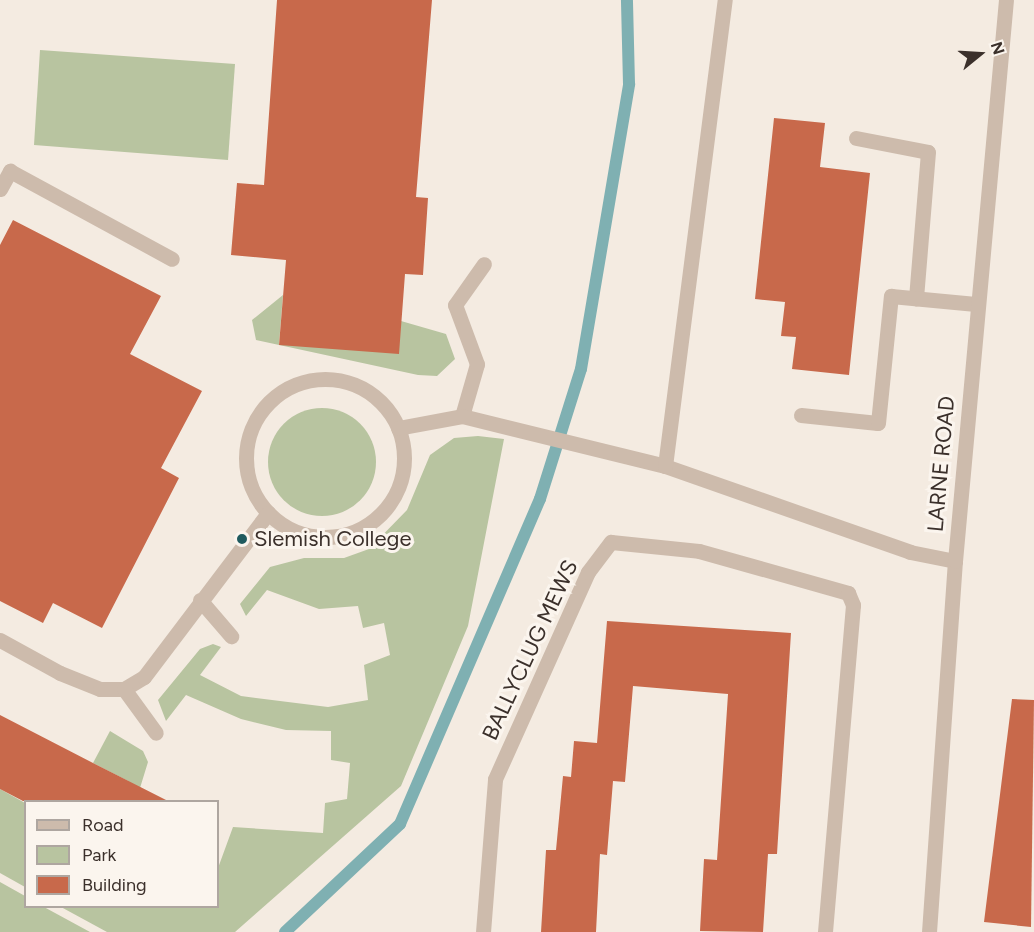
<!DOCTYPE html>
<html>
<head>
<meta charset="utf-8">
<style>
  body { margin:0 }
  #map { position:relative; width:1034px; height:932px; overflow:hidden; background:#f4ebe1; font-family:Figtree,sans-serif }
  div>[style] { position:absolute }
  [style*='--x'] { left:calc(var(--x)*1px); top:calc(var(--y)*1px); width:calc(var(--w)*1px); rotate:calc(var(--a)*1deg) }
  .green>* { inset:0; background:#b8c4a0 }
  .round { border-radius:50% }
  .stream>* { height:12px; margin:-6px; padding:0 6px; transform-origin:6px; border-radius:6px; background:#7fb0b2 }
  .building>* { inset:0; background:#c8694b }
  .minor>* { height:15px; margin:-7.5px; padding:0 7.5px; transform-origin:7.5px; border-radius:7.5px; background:#cdbbac }
  .minor>.ring { margin:-7.5px; padding:0; box-sizing:content-box; background:none; border:15px solid #cdbbac; border-radius:50% }
  .dots>* { width:16px; height:16px; translate:-50% -50%; box-sizing:border-box; border:3px solid #fbf5ee; border-radius:50% }
  span { translate:-50% -50%; white-space:nowrap; text-align:center; line-height:1.15; -webkit-text-stroke:6px #fbf5ee; paint-order:stroke }
  .street-label { font-size:22px; color:#3b302b }
  .poi-label { font-size:22px; color:#3b302b }
  .left { translate:0 -50%; text-align:left }
  .legend { position:absolute; left:24px; top:800px; width:195px; height:108px; box-sizing:border-box; background:#fbf5ee; border:2px solid #aea6a0; margin:0; padding:8px 10px; list-style:none; font-size:18px; color:#3b302b }
  .legend li { display:flex; align-items:center; gap:12px; height:30px }
  .legend b { width:30px; border:2px solid #aea6a0 }
  .north { position:absolute; left:950px; top:24px; width:60px; height:60px; -webkit-text-stroke:4px #fbf5ee; paint-order:stroke; rotate:72deg; font-size:16px; font-weight:700; line-height:24px; text-align:center; color:#3b302b }
  .north::after { content:''; display:block; margin:auto; width:21px; height:27px; background:#3b302b; clip-path:polygon(50% 0,100% 100%,50% 72%,0 100%) }
</style>
</head>
<body>
<div id="map">
  <div class="green">
    <i style="clip-path:polygon(40px 50px,235px 64px,228px 160px,34px 145px)"></i>
    <i style="clip-path:polygon(283px 295px,279px 344px,401px 321px,446px 334px,455px 359px,437px 376px,418px 375px,256px 340px,252px 320px)"></i>
    <i class="round" style="left:268px;top:408px;width:108px;height:108px"></i>
    <i style="clip-path:polygon(478px 436px,504px 439px,468px 626px,401px 786px,235px 932px,107px 932px,61px 907px,218px 906px,218px 868px,233px 827px,323px 833px,325px 803px,347px 799px,350px 763px,331px 760px,331px 731px,286px 730px,241px 719px,186px 695px,166px 721px,158px 700px,200px 649px,213px 644px,221px 647px,200px 675px,241px 696px,328px 707px,368px 700px,364px 665px,390px 655px,384px 623px,363px 628px,358px 606px,319px 609px,267px 590px,246px 616px,240px 604px,270px 567px,304px 558px,344px 558px,369px 549px,407px 510px,430px 455px,454px 438px)"></i>
    <i style="clip-path:polygon(110px 731px,143px 751px,148px 762px,136px 801px,118px 801px,128px 781px,93px 763px)"></i>
    <i style="clip-path:polygon(0 789px,25px 803px,25px 887px,0 873px)"></i>
    <i style="clip-path:polygon(0 882px,25px 896px,26px 906px,44px 907px,90px 932px,0 932px)"></i>
  </div>
  <div class="stream">
    <i style="--x:285;--y:932;--w:158;--a:-43.2"></i>
    <i style="--x:400;--y:824;--w:354;--a:-66.7"></i>
    <i style="--x:540;--y:499;--w:136;--a:-72.5"></i>
    <i style="--x:581;--y:369;--w:289;--a:-80.4"></i>
    <i style="--x:629;--y:84;--w:84;--a:-91.4"></i>
  </div>
  <div class="building">
    <i style="clip-path:polygon(277px 0,432px 0,416px 197px,428px 198px,423px 275px,405px 274px,399px 354px,279px 345px,286px 260px,231px 255px,237px 183px,264px 185px)"></i>
    <i style="clip-path:polygon(774px 118px,825px 123px,820px 167px,870px 173px,849px 375px,792px 369px,796px 337px,781px 336px,785px 302px,755px 299px)"></i>
    <i style="clip-path:polygon(13px 220px,161px 296px,130px 354px,202px 391px,161px 468px,179px 478px,102px 628px,53px 603px,43px 623px,0 601px,0 245px)"></i>
    <i style="clip-path:polygon(607px 621px,791px 633px,777px 854px,768px 854px,763px 932px,700px 931px,704px 859px,717px 860px,728px 694px,633px 686px,625px 782px,613px 781px,607px 855px,600px 854px,596px 932px,541px 932px,546px 850px,556px 850px,563px 776px,571px 777px,574px 741px,597px 743px)"></i>
    <i style="clip-path:polygon(1012px 699px,1034px 700px,1031px 927px,984px 922px)"></i>
    <i style="clip-path:polygon(0 715px,93px 763px,168px 801px,23px 801px,0 789px)"></i>
  </div>
  <div class="minor">
    <i style="--x:856;--y:138;--w:73;--a:11"></i>
    <i style="--x:928;--y:152;--w:147;--a:94.7"></i>
    <i style="--x:0;--y:189;--w:21;--a:-61"></i>
    <i style="--x:10;--y:171;--w:184;--a:28.5"></i>
    <i class="ring" style="left:246px;top:379px;width:143px;height:143px"></i>
    <i style="--x:801;--y:415;--w:77;--a:5.9"></i>
    <i style="--x:878;--y:423;--w:128;--a:-84.2"></i>
    <i style="--x:891;--y:296;--w:85;--a:5.4"></i>
    <i style="--x:462;--y:416;--w:54;--a:-73.9"></i>
    <i style="--x:477;--y:364;--w:63;--a:-110.4"></i>
    <i style="--x:455;--y:305;--w:50;--a:-54.7"></i>
    <i style="--x:398;--y:428;--w:65;--a:-10.6"></i>
    <i style="--x:462;--y:416;--w:209;--a:13.8"></i>
    <i style="--x:665;--y:466;--w:260;--a:19.3"></i>
    <i style="--x:910;--y:552;--w:46;--a:11.3"></i>
    <i style="--x:665;--y:466;--w:470;--a:-82.7"></i>
    <i style="--x:200;--y:600;--w:48;--a:49.3"></i>
    <i style="--x:0;--y:640;--w:68;--a:28.8"></i>
    <i style="--x:60;--y:673;--w:43;--a:21.8"></i>
    <i style="--x:100;--y:689;--w:24;--a:0"></i>
    <i style="--x:124;--y:689;--w:23;--a:-31"></i>
    <i style="--x:144;--y:677;--w:206;--a:-52.9"></i>
    <i style="--x:124;--y:689;--w:54;--a:54"></i>
    <i style="--x:483;--y:932;--w:153;--a:-85.5"></i>
    <i style="--x:495;--y:779;--w:227;--a:-65.8"></i>
    <i style="--x:588;--y:572;--w:38;--a:-53"></i>
    <i style="--x:611;--y:542;--w:88;--a:5.8"></i>
    <i style="--x:699;--y:551;--w:155;--a:15.7"></i>
    <i style="--x:848;--y:593;--w:13;--a:67"></i>
    <i style="--x:853;--y:605;--w:328;--a:94.9"></i>
    <i style="--x:929;--y:932;--w:372;--a:-86"></i>
    <i style="--x:955;--y:561;--w:563;--a:-84.81"></i>
  </div>
  <div class="dots">
    <i style="left:242px;top:539px;background:#1f5a5e"></i>
  </div>
  <div class="street-label">
    <span style="left:941px;top:464px;rotate:-85deg">LARNE ROAD</span>
    <span style="left:530px;top:650px;rotate:-65deg">BALLYCLUG MEWS</span>
  </div>
  <div class="poi-label">
    <span class="left" style="left:254px;top:539px">Slemish College</span>
  </div>
  <ul class="legend">
  <li><b style="height:8px;background:#cdbbac"></b>Road</li>
  <li><b style="height:16px;background:#b8c4a0"></b>Park</li>
  <li><b style="height:16px;background:#c8694b"></b>Building</li>
  </ul>
  <div class="north">N</div>
</div>
</body>
</html>
